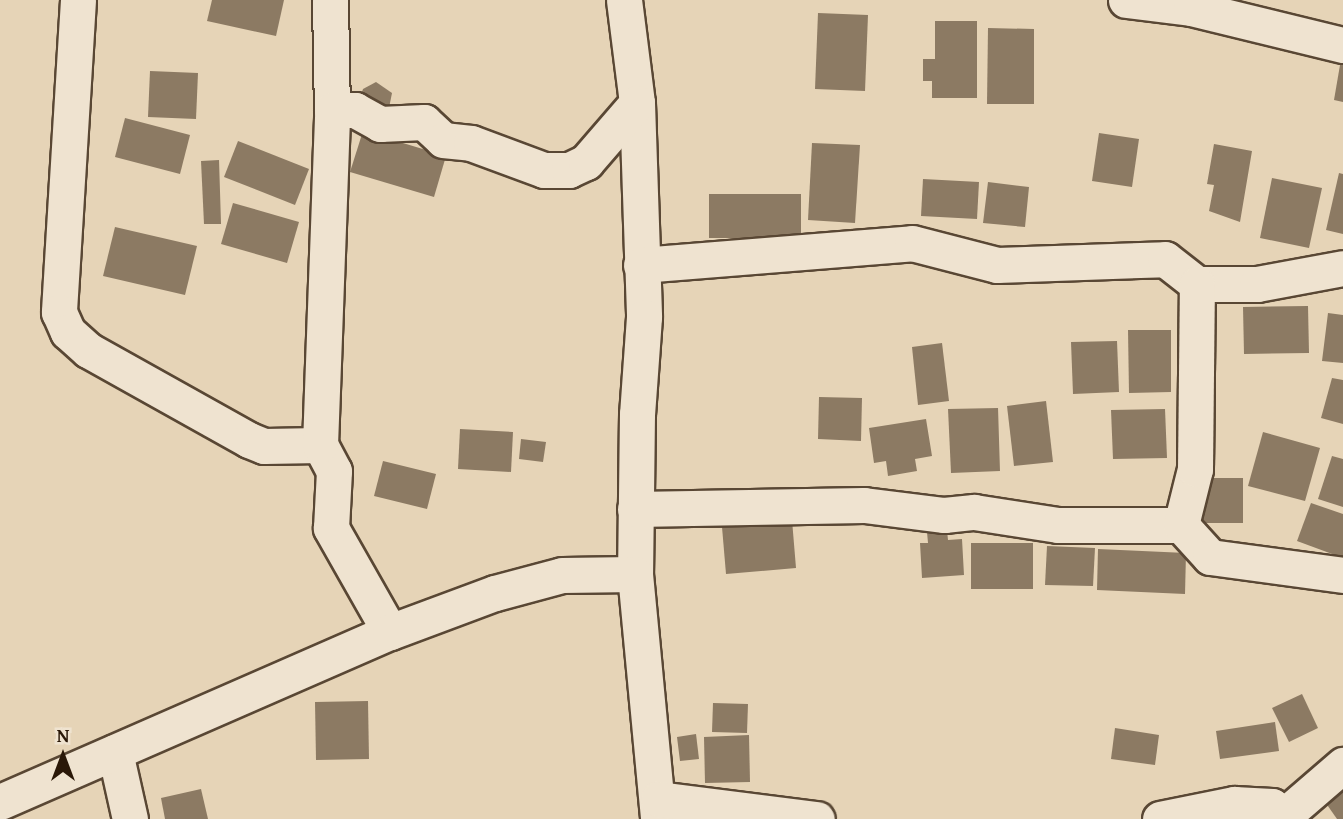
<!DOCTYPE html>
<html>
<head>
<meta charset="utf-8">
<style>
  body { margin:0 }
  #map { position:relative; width:1343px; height:819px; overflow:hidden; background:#e6d4b7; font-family:"Gentium Book Plus",serif }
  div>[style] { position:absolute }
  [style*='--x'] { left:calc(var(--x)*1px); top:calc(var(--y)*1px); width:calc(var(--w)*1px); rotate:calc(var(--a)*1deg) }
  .building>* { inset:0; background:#8c7a63 }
  .roads { filter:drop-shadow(2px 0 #594734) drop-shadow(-2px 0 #594734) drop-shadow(0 2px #594734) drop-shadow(0 -2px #594734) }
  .minor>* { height:35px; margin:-17.5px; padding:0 17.5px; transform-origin:17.5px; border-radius:17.5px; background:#efe3d0 }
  span { translate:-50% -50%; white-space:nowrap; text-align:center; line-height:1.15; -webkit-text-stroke:5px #efe3d0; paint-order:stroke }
  .north { position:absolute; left:28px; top:721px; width:70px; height:70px; -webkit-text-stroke:5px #efe3d0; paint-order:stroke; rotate:0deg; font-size:19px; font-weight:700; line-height:28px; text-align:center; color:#2a1808 }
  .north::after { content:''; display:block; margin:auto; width:24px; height:32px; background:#2a1808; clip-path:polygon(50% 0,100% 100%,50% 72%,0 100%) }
</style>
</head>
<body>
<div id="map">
  <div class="building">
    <i style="clip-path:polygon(212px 0,284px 0,276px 36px,207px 21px)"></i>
    <i style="clip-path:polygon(818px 13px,868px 15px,865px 91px,815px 89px)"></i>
    <i style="clip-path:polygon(935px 21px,977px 21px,977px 98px,932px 98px,932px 81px,923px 81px,923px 59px,935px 59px)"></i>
    <i style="clip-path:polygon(988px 28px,1034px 29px,1034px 104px,987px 104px)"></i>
    <i style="clip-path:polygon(1340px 65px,1343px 65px,1343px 102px,1334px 100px)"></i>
    <i style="clip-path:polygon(150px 71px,198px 73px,196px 119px,148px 117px)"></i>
    <i style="clip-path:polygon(376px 82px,392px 93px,389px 108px,360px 98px,363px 89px)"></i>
    <i style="clip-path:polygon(125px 118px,190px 135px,180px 174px,115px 157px)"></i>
    <i style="clip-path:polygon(363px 131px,446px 156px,434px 197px,350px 172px)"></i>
    <i style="clip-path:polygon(1099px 133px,1139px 139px,1132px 187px,1092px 181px)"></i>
    <i style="clip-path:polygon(238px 141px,309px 169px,295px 205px,224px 177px)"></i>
    <i style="clip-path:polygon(812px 143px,860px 145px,855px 223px,808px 220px)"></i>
    <i style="clip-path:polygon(1214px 144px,1252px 151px,1240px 222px,1209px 211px,1214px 185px,1207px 184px)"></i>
    <i style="clip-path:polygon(219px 160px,221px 224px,204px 224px,201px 161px)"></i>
    <i style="clip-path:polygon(1339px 173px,1343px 174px,1343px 234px,1326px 230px)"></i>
    <i style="clip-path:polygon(1272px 178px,1322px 188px,1309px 248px,1260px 238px)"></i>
    <i style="clip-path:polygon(923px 179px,979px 182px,977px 219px,921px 216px)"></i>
    <i style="clip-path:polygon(988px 182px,1029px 187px,1025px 227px,983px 223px)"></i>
    <i style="clip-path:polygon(709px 194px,801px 194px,801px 238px,709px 238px)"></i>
    <i style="clip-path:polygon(233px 203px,299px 222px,287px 263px,221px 244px)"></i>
    <i style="clip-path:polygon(115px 227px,197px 246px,185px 295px,103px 276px)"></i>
    <i style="clip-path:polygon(1308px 306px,1309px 353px,1244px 354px,1243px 307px)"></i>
    <i style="clip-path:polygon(1328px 313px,1343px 315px,1343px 363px,1322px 361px)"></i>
    <i style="clip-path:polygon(1128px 330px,1171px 330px,1171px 392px,1129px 393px)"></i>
    <i style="clip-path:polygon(1117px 341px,1119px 392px,1073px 394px,1071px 342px)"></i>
    <i style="clip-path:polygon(942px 343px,949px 401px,918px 405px,912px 347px)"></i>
    <i style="clip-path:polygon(1332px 378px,1343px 380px,1343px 424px,1321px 418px)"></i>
    <i style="clip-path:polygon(819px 397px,862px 398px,861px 441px,818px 439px)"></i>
    <i style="clip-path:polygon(1046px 401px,1053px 462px,1014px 466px,1007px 406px)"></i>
    <i style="clip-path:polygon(998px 408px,1000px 471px,951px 473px,948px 409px)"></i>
    <i style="clip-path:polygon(1165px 409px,1167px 458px,1113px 459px,1111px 410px)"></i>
    <i style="clip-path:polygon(926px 419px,932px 456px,915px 459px,917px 471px,888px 476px,886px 461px,874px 463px,869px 428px)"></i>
    <i style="clip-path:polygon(460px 429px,513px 432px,511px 472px,458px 469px)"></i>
    <i style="clip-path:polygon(1263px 432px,1320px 448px,1305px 501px,1248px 486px)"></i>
    <i style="clip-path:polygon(521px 439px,546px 442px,543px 462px,519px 459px)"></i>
    <i style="clip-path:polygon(1332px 456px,1343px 459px,1343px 507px,1318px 499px)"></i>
    <i style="clip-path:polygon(383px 461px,436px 474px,427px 509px,374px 496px)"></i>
    <i style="clip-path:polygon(1202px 478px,1243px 478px,1243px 523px,1202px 523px)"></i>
    <i style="clip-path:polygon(1311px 503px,1343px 514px,1343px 558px,1297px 541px)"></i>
    <i style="clip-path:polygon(792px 520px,796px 568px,726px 574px,722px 527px)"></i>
    <i style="clip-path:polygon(947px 530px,948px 540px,962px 539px,964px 575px,922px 578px,920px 543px,928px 543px,927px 532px)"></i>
    <i style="clip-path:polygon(971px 543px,1033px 543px,1033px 589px,971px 589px)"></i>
    <i style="clip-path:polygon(1047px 546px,1095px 548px,1093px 586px,1045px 585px)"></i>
    <i style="clip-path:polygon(1098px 549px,1186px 553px,1185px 594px,1097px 590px)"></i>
    <i style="clip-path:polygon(1302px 694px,1318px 728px,1289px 742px,1272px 708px)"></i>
    <i style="clip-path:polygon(368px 701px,369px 759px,316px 760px,315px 702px)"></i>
    <i style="clip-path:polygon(713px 703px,748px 704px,747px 733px,712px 732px)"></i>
    <i style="clip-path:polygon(1275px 722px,1279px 751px,1220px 759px,1216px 731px)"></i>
    <i style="clip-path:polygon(1115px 728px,1159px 735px,1155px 765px,1111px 759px)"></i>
    <i style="clip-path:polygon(696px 734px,699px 759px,680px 761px,677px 737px)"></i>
    <i style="clip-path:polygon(749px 735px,750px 782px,705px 783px,704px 737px)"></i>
    <i style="clip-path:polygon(1343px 786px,1343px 819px,1337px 819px,1323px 799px)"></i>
    <i style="clip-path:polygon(201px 789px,208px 819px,165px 819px,161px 798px)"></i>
  </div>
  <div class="roads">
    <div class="minor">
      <i style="--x:78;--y:0;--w:313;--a:93.5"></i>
      <i style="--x:59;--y:312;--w:22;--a:66"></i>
      <i style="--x:68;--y:332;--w:27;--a:42"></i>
      <i style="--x:88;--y:350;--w:184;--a:29.2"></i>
      <i style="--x:249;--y:440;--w:16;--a:22"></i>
      <i style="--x:264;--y:446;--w:56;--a:-1"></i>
      <i style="--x:330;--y:0;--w:110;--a:89"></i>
      <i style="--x:624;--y:0;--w:104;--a:82.8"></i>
      <i style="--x:637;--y:103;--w:214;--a:88.1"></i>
      <i style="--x:644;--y:317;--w:97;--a:94.1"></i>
      <i style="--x:637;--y:414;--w:160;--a:90.7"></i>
      <i style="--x:635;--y:574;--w:246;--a:84.6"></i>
      <i style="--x:1126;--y:0;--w:65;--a:7"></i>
      <i style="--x:1191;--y:8;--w:156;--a:13.7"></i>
      <i style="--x:641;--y:265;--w:272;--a:-4.6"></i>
      <i style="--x:912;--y:243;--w:88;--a:14.5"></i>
      <i style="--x:997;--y:265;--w:168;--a:-2"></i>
      <i style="--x:1165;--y:259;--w:41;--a:38"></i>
      <i style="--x:1197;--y:284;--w:60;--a:0"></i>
      <i style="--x:1257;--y:284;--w:87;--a:-10.5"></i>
      <i style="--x:635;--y:509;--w:229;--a:-1"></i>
      <i style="--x:864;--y:505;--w:81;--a:7.1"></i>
      <i style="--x:944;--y:515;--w:30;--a:-6"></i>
      <i style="--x:974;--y:512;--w:85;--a:8.8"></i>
      <i style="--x:1058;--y:525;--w:123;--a:0"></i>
      <i style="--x:1181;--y:525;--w:43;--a:47.8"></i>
      <i style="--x:1210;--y:557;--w:134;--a:7.7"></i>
      <i style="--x:1181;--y:525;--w:58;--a:-76"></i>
      <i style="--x:1195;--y:469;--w:185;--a:-89.4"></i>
      <i style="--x:390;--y:632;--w:120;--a:-119.6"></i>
      <i style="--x:331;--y:528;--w:57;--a:-87"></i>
      <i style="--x:334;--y:471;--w:30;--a:-118"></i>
      <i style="--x:320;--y:445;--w:335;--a:-87.9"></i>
      <i style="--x:332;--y:110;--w:23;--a:0"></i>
      <i style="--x:355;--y:110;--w:29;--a:29"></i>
      <i style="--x:380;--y:124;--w:44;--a:-2.6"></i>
      <i style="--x:424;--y:122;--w:26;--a:43"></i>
      <i style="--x:443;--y:140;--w:28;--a:6"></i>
      <i style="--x:471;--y:143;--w:78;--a:20.3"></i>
      <i style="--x:544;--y:170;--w:25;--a:0"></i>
      <i style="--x:569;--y:170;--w:19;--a:-25"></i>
      <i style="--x:586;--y:162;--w:78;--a:-49.2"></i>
      <i style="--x:115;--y:752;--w:69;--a:77.4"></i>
      <i style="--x:658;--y:799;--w:160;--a:7.2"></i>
      <i style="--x:0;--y:802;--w:425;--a:-23.6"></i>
      <i style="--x:390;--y:632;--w:112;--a:-20.4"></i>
      <i style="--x:495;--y:593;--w:69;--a:-15"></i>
      <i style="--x:562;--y:575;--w:73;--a:-0.8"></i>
      <i style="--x:1285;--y:815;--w:77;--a:-40.8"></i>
      <i style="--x:1160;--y:819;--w:76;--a:-11.5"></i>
      <i style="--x:1234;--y:804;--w:38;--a:3"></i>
      <i style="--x:1272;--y:806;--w:21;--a:39"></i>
    </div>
  </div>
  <div class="north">N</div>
</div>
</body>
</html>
